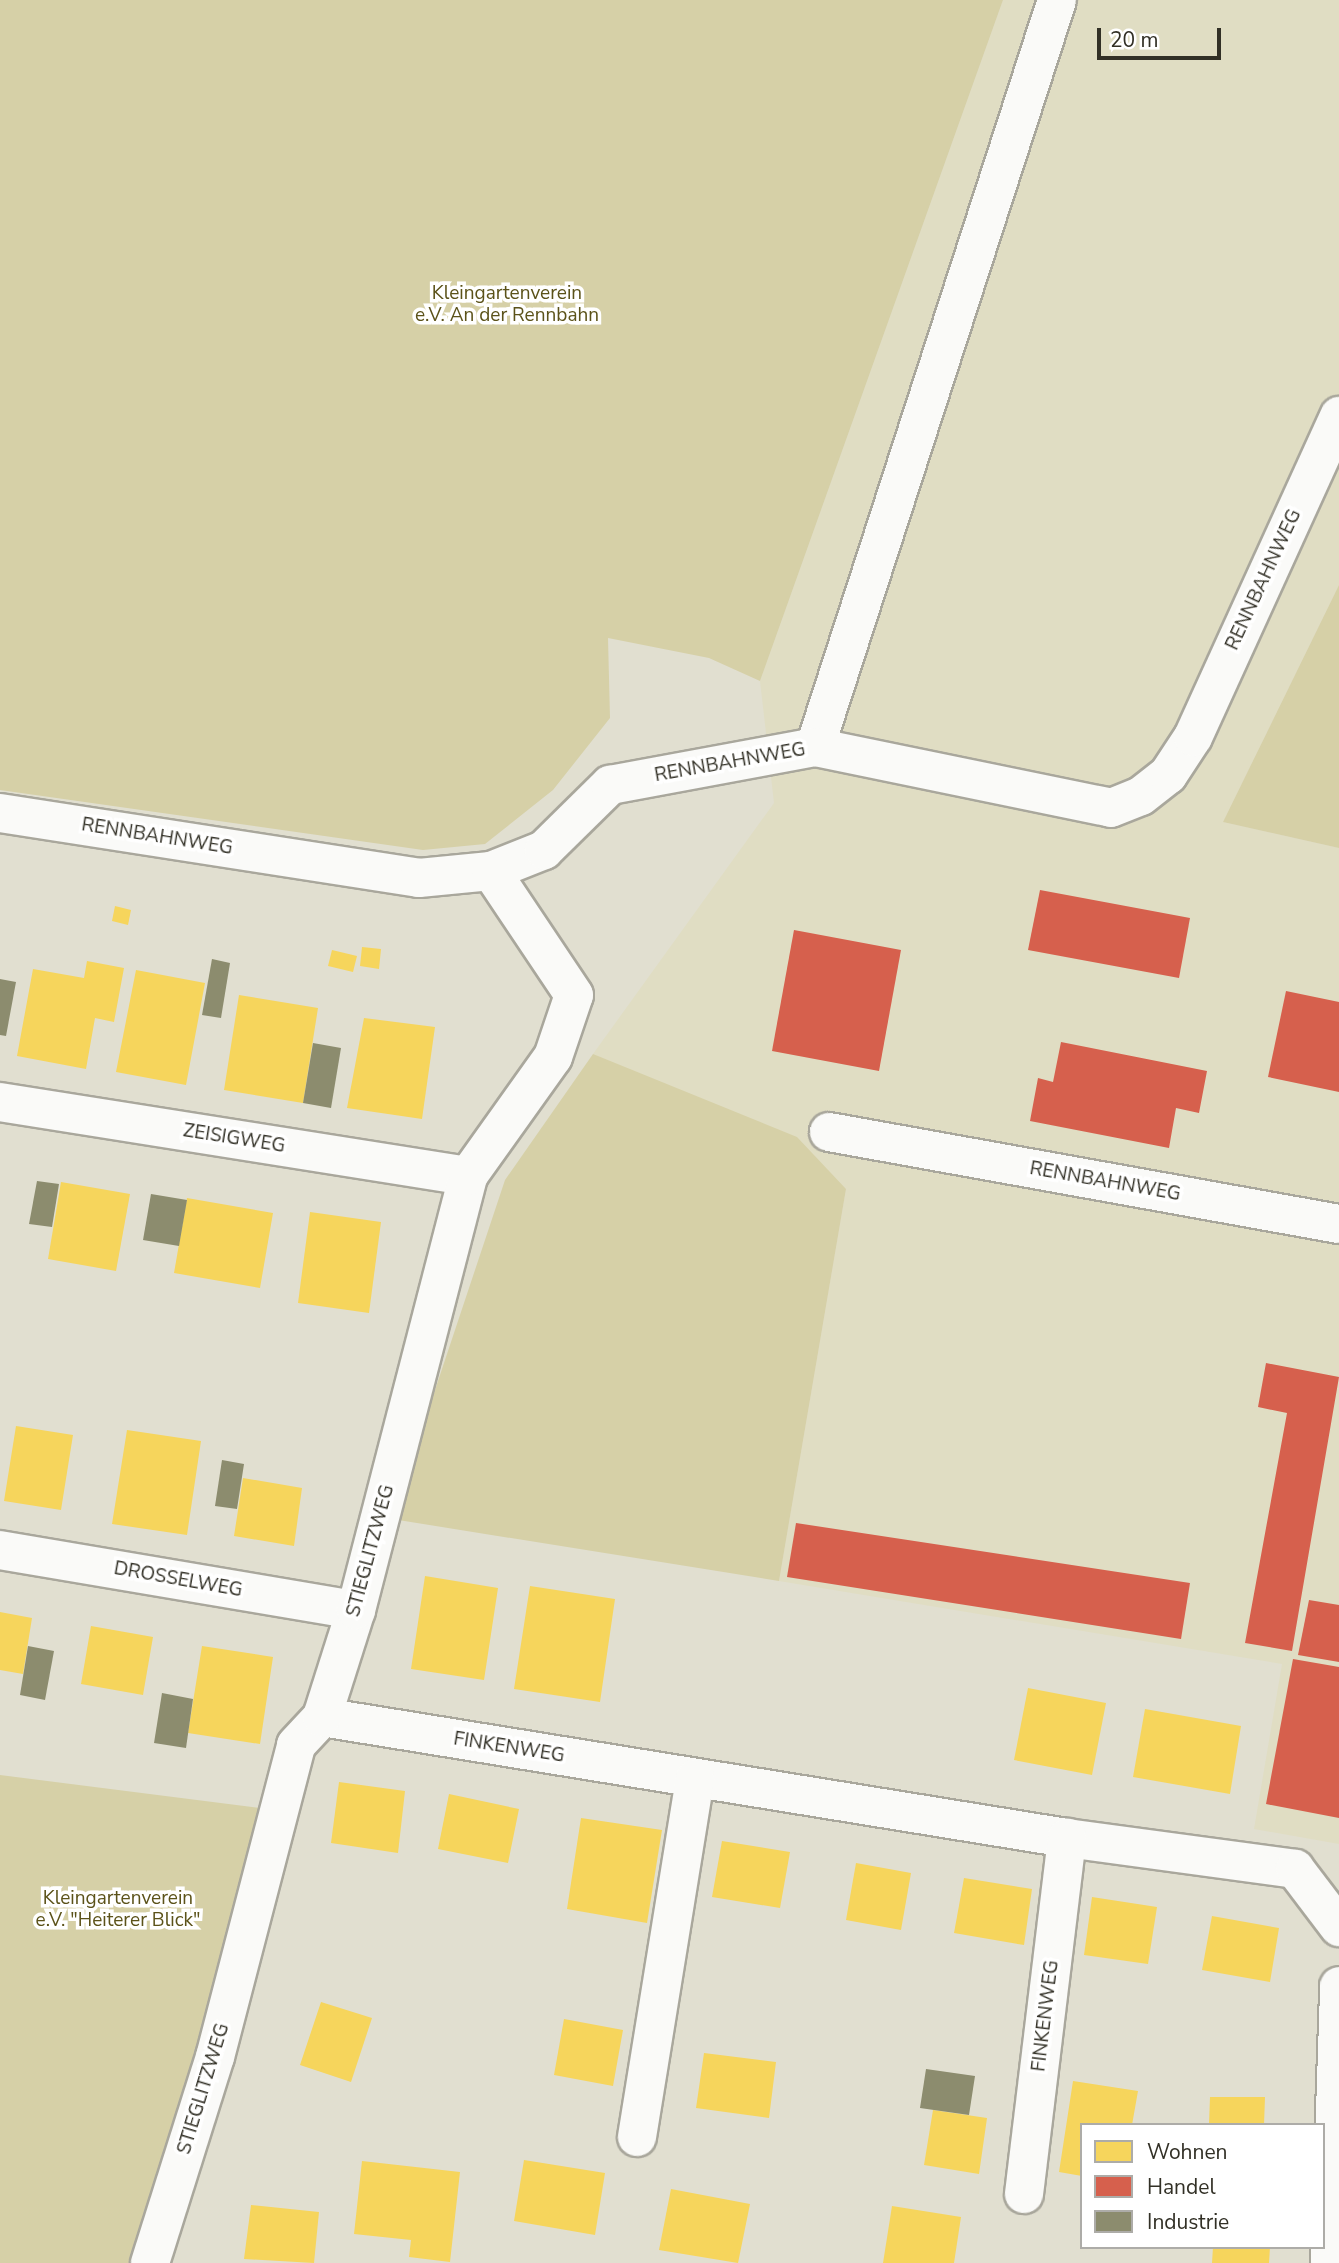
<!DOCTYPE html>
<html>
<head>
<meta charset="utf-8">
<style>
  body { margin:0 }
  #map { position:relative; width:1339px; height:2263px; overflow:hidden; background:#e1dfd0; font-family:"Nunito Sans",sans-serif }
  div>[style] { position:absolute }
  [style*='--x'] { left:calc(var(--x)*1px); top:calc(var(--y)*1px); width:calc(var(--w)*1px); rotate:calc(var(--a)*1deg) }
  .built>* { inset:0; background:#e0ddc3 }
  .green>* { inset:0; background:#d6d0a7 }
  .homes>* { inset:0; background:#f6d55c }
  .shops>* { inset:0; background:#d6604d }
  .industry>* { inset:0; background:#8c8c6e }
  .roads { filter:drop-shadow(2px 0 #a9a79c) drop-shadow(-2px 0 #a9a79c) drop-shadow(0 2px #a9a79c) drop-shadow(0 -2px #a9a79c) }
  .minor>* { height:38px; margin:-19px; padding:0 19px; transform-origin:19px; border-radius:19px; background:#fafaf8 }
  span { translate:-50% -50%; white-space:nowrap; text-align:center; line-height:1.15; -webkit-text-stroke:7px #fff; paint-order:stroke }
  .park-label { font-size:19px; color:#5b5219 }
  .street-label { font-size:19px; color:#323026 }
  .legend { position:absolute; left:1080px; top:2123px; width:245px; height:126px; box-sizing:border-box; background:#fff; border:2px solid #adaca8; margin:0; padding:9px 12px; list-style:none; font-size:21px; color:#323026 }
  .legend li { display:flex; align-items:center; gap:14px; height:35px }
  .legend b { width:35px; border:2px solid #adaca8 }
  .scale { position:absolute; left:1097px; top:28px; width:124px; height:32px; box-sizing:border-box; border:4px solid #323026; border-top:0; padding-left:9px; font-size:21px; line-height:24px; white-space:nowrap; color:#323026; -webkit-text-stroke:5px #fff; paint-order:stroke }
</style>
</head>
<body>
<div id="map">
  <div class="built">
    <i style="clip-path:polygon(1003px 0,1339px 0,1339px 585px,1223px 822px,1339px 848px,1339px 1844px,1254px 1829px,1282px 1664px,779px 1581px,846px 1189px,593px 1054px,774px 803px,760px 681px)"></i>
  </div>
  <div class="green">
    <i style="clip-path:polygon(0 0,1003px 0,760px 681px,709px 658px,608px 638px,610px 718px,553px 790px,485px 844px,423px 850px,0 790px)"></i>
    <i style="clip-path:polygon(1339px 585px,1339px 848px,1223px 822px)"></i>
    <i style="clip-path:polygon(593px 1054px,797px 1137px,846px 1189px,779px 1581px,392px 1519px,505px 1180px)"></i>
    <i style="clip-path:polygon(0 1775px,268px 1809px,145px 2263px,0 2263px)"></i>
  </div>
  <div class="homes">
    <i style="clip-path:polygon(115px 906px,131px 910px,128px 925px,112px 921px)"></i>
    <i style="clip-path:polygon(362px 947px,381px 949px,379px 969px,360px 966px)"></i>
    <i style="clip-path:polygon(332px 950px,357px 956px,353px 972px,328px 966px)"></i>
    <i style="clip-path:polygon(87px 961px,124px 968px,114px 1022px,95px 1018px,86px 1069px,17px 1056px,33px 969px,84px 978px)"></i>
    <i style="clip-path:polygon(136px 970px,205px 983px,186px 1085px,116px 1072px)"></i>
    <i style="clip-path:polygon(239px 995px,318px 1008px,303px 1103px,224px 1090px)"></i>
    <i style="clip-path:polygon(364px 1018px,435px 1027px,422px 1119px,347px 1108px)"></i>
    <i style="clip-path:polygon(61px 1182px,130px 1194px,116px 1271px,48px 1259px)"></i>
    <i style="clip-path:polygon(187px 1198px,273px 1213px,260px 1288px,174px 1273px)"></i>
    <i style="clip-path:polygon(310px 1212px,381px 1222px,369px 1313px,298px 1303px)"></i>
    <i style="clip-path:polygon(16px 1426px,73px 1435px,61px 1510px,4px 1501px)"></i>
    <i style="clip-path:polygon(127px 1430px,201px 1441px,187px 1535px,112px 1524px)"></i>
    <i style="clip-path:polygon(243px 1478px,302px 1488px,294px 1546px,234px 1536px)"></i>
    <i style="clip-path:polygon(425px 1576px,498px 1588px,484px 1680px,411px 1669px)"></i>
    <i style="clip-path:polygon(530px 1586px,615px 1599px,600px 1702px,514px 1689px)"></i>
    <i style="clip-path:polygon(0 1612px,32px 1618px,23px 1674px,0 1670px)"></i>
    <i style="clip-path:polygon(91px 1626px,153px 1637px,143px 1695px,81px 1684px)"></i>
    <i style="clip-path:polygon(202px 1646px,273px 1657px,260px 1744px,188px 1733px)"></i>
    <i style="clip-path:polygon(1028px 1688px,1106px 1703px,1092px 1775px,1014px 1760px)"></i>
    <i style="clip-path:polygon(1145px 1709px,1241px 1726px,1230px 1794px,1133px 1777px)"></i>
    <i style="clip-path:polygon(339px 1782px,405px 1791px,398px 1853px,331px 1843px)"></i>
    <i style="clip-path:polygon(449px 1794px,519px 1809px,508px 1863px,438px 1849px)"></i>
    <i style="clip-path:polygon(581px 1818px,662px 1830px,647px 1923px,567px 1909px)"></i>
    <i style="clip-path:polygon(722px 1841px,790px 1852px,780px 1908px,712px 1897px)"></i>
    <i style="clip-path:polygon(856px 1863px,911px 1873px,901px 1930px,846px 1920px)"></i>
    <i style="clip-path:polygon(964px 1878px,1032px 1889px,1024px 1945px,954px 1933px)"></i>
    <i style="clip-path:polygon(1092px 1897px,1157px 1907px,1148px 1964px,1084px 1955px)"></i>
    <i style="clip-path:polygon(1212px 1916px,1279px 1928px,1270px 1982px,1202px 1970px)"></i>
    <i style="clip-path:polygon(321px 2002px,372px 2018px,351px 2082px,300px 2065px)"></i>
    <i style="clip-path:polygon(564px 2019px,623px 2030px,613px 2086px,554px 2075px)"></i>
    <i style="clip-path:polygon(704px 2053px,776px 2062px,769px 2118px,696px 2108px)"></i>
    <i style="clip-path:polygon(1073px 2081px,1138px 2091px,1132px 2125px,1082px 2125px,1082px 2176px,1059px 2172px)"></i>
    <i style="clip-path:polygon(1210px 2097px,1265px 2097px,1264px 2125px,1209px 2125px)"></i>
    <i style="clip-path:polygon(933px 2110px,987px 2118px,979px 2174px,924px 2165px)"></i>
    <i style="clip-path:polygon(524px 2160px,605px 2173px,595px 2235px,514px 2221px)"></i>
    <i style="clip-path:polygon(362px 2161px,460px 2172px,450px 2262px,409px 2257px,411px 2240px,354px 2234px)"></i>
    <i style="clip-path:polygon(671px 2189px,750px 2204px,738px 2263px,659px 2250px)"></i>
    <i style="clip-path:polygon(251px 2205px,319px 2212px,314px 2263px,244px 2259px)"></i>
    <i style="clip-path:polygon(892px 2206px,961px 2217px,954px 2263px,883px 2263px)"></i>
    <i style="clip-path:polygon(1213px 2247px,1270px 2247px,1269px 2263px,1212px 2263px)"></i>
  </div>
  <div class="shops">
    <i style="clip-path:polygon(1040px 890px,1190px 918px,1179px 978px,1028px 950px)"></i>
    <i style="clip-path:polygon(794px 930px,901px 950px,879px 1071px,772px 1051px)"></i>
    <i style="clip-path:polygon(1286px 991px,1339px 1002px,1339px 1092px,1268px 1077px)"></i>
    <i style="clip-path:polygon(1061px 1042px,1207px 1071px,1199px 1113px,1176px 1108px,1169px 1148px,1030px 1121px,1038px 1078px,1053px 1082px)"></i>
    <i style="clip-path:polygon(1266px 1363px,1339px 1377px,1292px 1651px,1245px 1643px,1287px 1413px,1258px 1407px)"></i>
    <i style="clip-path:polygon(796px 1523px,1190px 1583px,1181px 1639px,787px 1577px)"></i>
    <i style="clip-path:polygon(1309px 1600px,1339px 1605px,1339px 1662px,1298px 1655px)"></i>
    <i style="clip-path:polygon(1293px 1659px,1339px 1667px,1339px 1818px,1266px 1804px)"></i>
  </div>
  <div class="industry">
    <i style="clip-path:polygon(212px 959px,230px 963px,221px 1018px,202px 1015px)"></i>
    <i style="clip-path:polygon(0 979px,16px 982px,6px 1036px,0 1035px)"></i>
    <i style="clip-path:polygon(313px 1043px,341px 1048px,331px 1108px,303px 1103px)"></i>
    <i style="clip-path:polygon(37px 1181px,59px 1184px,52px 1227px,29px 1224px)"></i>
    <i style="clip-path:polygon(151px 1194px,187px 1200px,179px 1246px,143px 1240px)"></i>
    <i style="clip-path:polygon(222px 1460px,244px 1464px,237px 1509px,215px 1506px)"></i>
    <i style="clip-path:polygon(28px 1646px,54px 1651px,45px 1700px,20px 1695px)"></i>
    <i style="clip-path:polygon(162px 1693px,193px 1699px,186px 1748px,154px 1743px)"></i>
    <i style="clip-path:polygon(926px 2069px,975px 2076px,969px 2115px,920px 2108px)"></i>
  </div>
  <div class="roads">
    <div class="minor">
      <i style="--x:815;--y:747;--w:785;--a:-72.05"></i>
      <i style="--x:0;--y:813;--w:424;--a:8.8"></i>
      <i style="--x:419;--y:878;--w:72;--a:-5.6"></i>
      <i style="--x:491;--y:871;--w:57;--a:-21.6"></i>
      <i style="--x:544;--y:850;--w:93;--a:-44.6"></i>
      <i style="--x:610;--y:785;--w:208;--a:-10.5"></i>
      <i style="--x:815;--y:747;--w:302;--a:11.6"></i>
      <i style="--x:1111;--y:808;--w:32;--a:-22"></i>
      <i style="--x:1141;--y:796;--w:34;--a:-38"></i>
      <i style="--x:1168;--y:775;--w:45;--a:-56.7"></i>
      <i style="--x:1193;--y:737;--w:353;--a:-65.5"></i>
      <i style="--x:0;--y:1102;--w:474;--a:9"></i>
      <i style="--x:829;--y:1132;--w:518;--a:10.23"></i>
      <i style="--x:0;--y:1550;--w:361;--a:9.6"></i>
      <i style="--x:322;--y:1717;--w:755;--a:9.23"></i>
      <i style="--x:1067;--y:1838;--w:230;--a:7.7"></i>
      <i style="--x:1295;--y:1869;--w:73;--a:52.8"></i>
      <i style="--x:637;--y:2137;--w:363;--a:-80.8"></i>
      <i style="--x:1024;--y:2194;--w:359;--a:-83.1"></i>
      <i style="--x:150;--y:2263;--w:216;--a:-72.5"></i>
      <i style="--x:215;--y:2057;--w:322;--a:-75.4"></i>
      <i style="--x:296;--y:1745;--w:38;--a:-47"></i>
      <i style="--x:322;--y:1717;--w:112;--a:-72.4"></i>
      <i style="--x:356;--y:1610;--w:448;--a:-75.5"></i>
      <i style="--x:468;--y:1176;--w:146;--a:-54.5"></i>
      <i style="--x:553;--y:1057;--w:65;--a:-71.3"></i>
      <i style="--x:574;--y:995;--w:149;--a:-123.8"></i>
      <i style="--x:1330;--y:2263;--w:277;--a:-88.1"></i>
    </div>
  </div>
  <div class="park-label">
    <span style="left:507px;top:305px">Kleingartenverein<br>e.V. An der Rennbahn</span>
    <span style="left:118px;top:1910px">Kleingartenverein<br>e.V. "Heiterer Blick"</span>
  </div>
  <div class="street-label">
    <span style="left:1264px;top:580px;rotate:-65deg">RENNBAHNWEG</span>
    <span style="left:730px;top:763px;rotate:-10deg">RENNBAHNWEG</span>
    <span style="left:157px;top:837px;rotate:9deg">RENNBAHNWEG</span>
    <span style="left:234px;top:1139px;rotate:9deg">ZEISIGWEG</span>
    <span style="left:1105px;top:1182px;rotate:10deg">RENNBAHNWEG</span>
    <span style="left:371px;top:1551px;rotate:-75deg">STIEGLITZWEG</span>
    <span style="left:178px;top:1580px;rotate:10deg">DROSSELWEG</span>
    <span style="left:509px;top:1748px;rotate:9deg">FINKENWEG</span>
    <span style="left:1046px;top:2016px;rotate:-83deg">FINKENWEG</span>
    <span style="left:204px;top:2089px;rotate:-73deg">STIEGLITZWEG</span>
  </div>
  <ul class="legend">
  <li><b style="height:19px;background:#f6d55c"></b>Wohnen</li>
  <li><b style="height:19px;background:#d6604d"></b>Handel</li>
  <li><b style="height:19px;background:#8c8c6e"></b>Industrie</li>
  </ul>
  <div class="scale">20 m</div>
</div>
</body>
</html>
